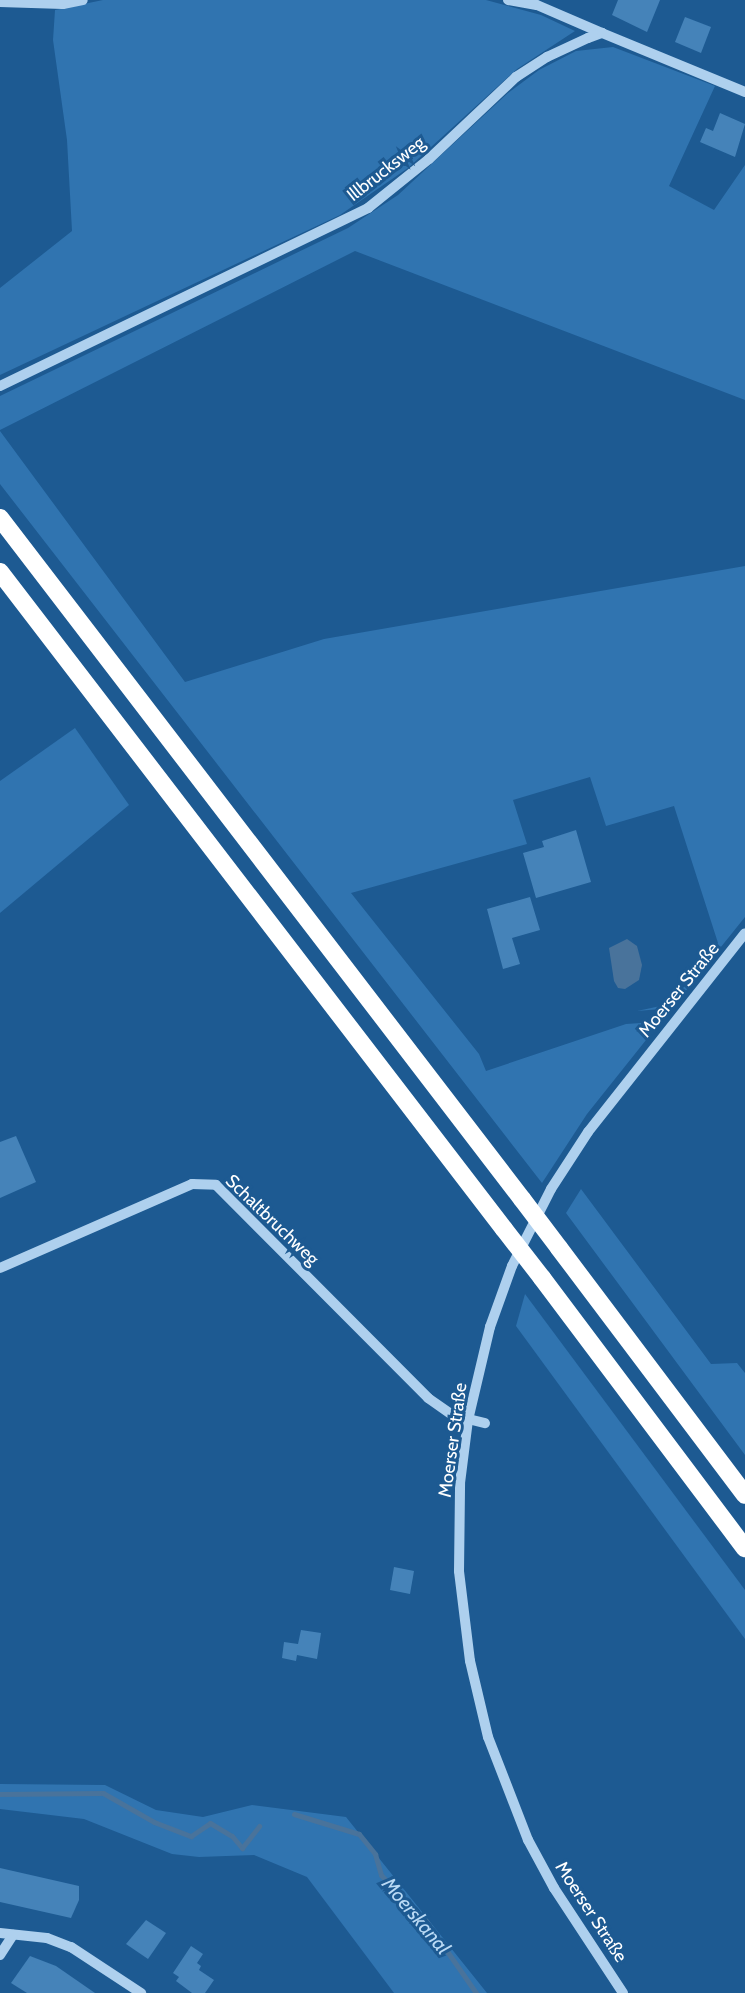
<!DOCTYPE html>
<html>
<head>
<meta charset="utf-8">
<style>
  body { margin:0 }
  #map { position:relative; width:745px; height:1993px; overflow:hidden; background:#1d5a92; font-family:Cabin,sans-serif }
  div>[style] { position:absolute }
  [style*='--x'] { left:calc(var(--x)*1px); top:calc(var(--y)*1px); width:calc(var(--w)*1px); rotate:calc(var(--a)*1deg) }
  .green>* { inset:0; background:#3074b0 }
  .water>* { inset:0; background:#49739b }
  .stream>* { height:5px; margin:-2.5px; padding:0 2.5px; transform-origin:2.5px; border-radius:2.5px; background:#49739b }
  .building>* { inset:0; background:#4583b9 }
  .minor>* { height:10px; margin:-5px; padding:0 5px; transform-origin:5px; border-radius:5px; background:#aed0ee }
  .highway>* { height:18px; margin:-9px; padding:0 9px; transform-origin:9px; border-radius:9px; background:#fff }
  .highway-bridge>* { height:18px; margin:-9px; padding:0 9px; transform-origin:9px; border-radius:9px; background:#fff }
  span { translate:-50% -50%; white-space:nowrap; text-align:center; line-height:1.15; -webkit-text-stroke:6px #1d5a92; paint-order:stroke }
  .street-label { font-size:18px; color:#fff }
  .water-label { font-size:20px; color:#badaf5; font-style:italic }
</style>
</head>
<body>
<div id="map">
  <div class="green">
    <i style="clip-path:polygon(103px 0,486px 0,541px 15px,575px 31px,517px 69px,408px 168px,340px 215px,0 375px,0 288px,72px 231px,67px 140px,53px 40px,55px 10px)"></i>
    <i style="clip-path:polygon(613px 47px,715px 86px,669px 186px,714px 210px,745px 165px,745px 400px,355px 251px,0 430px,0 396px,348px 228px,398px 195px,508px 93px,539px 70px,576px 51px)"></i>
    <i style="clip-path:polygon(0 431px,185px 682px,324px 639px,745px 566px,745px 917px,672px 1008px,637px 1011px,670px 1004px,718px 943px,674px 806px,606px 826px,590px 777px,513px 800px,527px 844px,351px 893px,479px 1054px,486px 1071px,626px 1024px,641px 1023px,650px 1028px,650px 1035px,587px 1114px,542px 1183px,0 484px)"></i>
    <i style="clip-path:polygon(75px 728px,129px 805px,0 913px,0 781px)"></i>
    <i style="clip-path:polygon(581px 1189px,711px 1364px,737px 1363px,745px 1373px,745px 1455px,566px 1213px)"></i>
    <i style="clip-path:polygon(525px 1294px,745px 1590px,745px 1639px,516px 1326px)"></i>
    <i style="clip-path:polygon(0 1784px,105px 1785px,156px 1810px,203px 1817px,252px 1805px,346px 1817px,487px 1993px,394px 1993px,307px 1877px,254px 1855px,199px 1857px,172px 1854px,84px 1819px,0 1809px)"></i>
  </div>
  <div class="water">
    <i style="clip-path:polygon(627px 939px,637px 946px,642px 965px,639px 980px,625px 989px,618px 988px,614px 981px,609px 948px)"></i>
  </div>
  <div class="stream">
    <i style="--x:0;--y:1794;--w:103;--a:-0.6"></i>
    <i style="--x:103;--y:1793;--w:59;--a:29.6"></i>
    <i style="--x:154;--y:1822;--w:40;--a:21"></i>
    <i style="--x:191;--y:1836;--w:23;--a:-34"></i>
    <i style="--x:210;--y:1823;--w:26;--a:31"></i>
    <i style="--x:232;--y:1836;--w:16;--a:50"></i>
    <i style="--x:242;--y:1848;--w:28;--a:-52"></i>
    <i style="--x:294;--y:1814;--w:68;--a:17.1"></i>
    <i style="--x:359;--y:1834;--w:26;--a:51"></i>
    <i style="--x:375;--y:1854;--w:22;--a:74"></i>
    <i style="--x:381;--y:1875;--w:64;--a:45.6"></i>
    <i style="--x:426;--y:1921;--w:88;--a:55.2"></i>
  </div>
  <div class="building">
    <i style="clip-path:polygon(618px 0,660px 0,647px 32px,612px 15px)"></i>
    <i style="clip-path:polygon(685px 17px,711px 27px,701px 53px,675px 42px)"></i>
    <i style="clip-path:polygon(720px 113px,745px 124px,735px 157px,700px 142px,706px 128px,713px 131px)"></i>
    <i style="clip-path:polygon(576px 830px,591px 882px,536px 898px,523px 853px,544px 847px,542px 841px)"></i>
    <i style="clip-path:polygon(530px 897px,540px 930px,512px 938px,520px 964px,503px 969px,487px 909px)"></i>
    <i style="clip-path:polygon(16px 1136px,36px 1182px,0 1198px,0 1142px)"></i>
    <i style="clip-path:polygon(394px 1567px,414px 1571px,410px 1594px,390px 1590px)"></i>
    <i style="clip-path:polygon(301px 1630px,321px 1633px,317px 1659px,297px 1655px,296px 1661px,282px 1658px,284px 1642px,298px 1644px)"></i>
    <i style="clip-path:polygon(0 1868px,79px 1886px,79px 1900px,71px 1918px,0 1902px)"></i>
    <i style="clip-path:polygon(146px 1920px,166px 1933px,148px 1959px,126px 1944px)"></i>
    <i style="clip-path:polygon(191px 1946px,203px 1954px,197px 1963px,201px 1966px,199px 1970px,214px 1980px,205px 1993px,192px 1993px,176px 1981px,179px 1977px,173px 1973px)"></i>
    <i style="clip-path:polygon(30px 1956px,56px 1966px,95px 1993px,27px 1993px,11px 1983px)"></i>
  </div>
  <div class="minor">
    <i style="--x:508;--y:0;--w:29;--a:10"></i>
    <i style="--x:537;--y:5;--w:71;--a:23.3"></i>
    <i style="--x:0;--y:2;--w:63;--a:1.8"></i>
    <i style="--x:63;--y:4;--w:20;--a:-11"></i>
    <i style="--x:0;--y:386;--w:409;--a:-25.8"></i>
    <i style="--x:368;--y:208;--w:78;--a:-38.8"></i>
    <i style="--x:429;--y:159;--w:120;--a:-43.3"></i>
    <i style="--x:516;--y:77;--w:37;--a:-33"></i>
    <i style="--x:547;--y:57;--w:45;--a:-24.9"></i>
    <i style="--x:588;--y:38;--w:15;--a:-20"></i>
    <i style="--x:602;--y:33;--w:155;--a:22.4"></i>
    <i style="--x:0;--y:1268;--w:210;--a:-23.6"></i>
    <i style="--x:192;--y:1184;--w:24;--a:2"></i>
    <i style="--x:216;--y:1185;--w:301;--a:45.1"></i>
    <i style="--x:428;--y:1398;--w:29;--a:35"></i>
    <i style="--x:452;--y:1415;--w:34;--a:14"></i>
    <i style="--x:0;--y:1933;--w:47;--a:6.1"></i>
    <i style="--x:47;--y:1938;--w:26;--a:21"></i>
    <i style="--x:71;--y:1947;--w:84;--a:33.3"></i>
    <i style="--x:0;--y:1955;--w:24;--a:-57"></i>
    <i style="--x:623;--y:1993;--w:126;--a:-123.3"></i>
    <i style="--x:554;--y:1888;--w:55;--a:-118.4"></i>
    <i style="--x:528;--y:1840;--w:110;--a:-111.2"></i>
    <i style="--x:488;--y:1737;--w:78;--a:-103.3"></i>
    <i style="--x:470;--y:1661;--w:91;--a:-97"></i>
    <i style="--x:459;--y:1571;--w:88;--a:-89.3"></i>
    <i style="--x:460;--y:1483;--w:64;--a:-82.8"></i>
    <i style="--x:468;--y:1420;--w:96;--a:-76.7"></i>
    <i style="--x:490;--y:1327;--w:65;--a:-70.2"></i>
    <i style="--x:512;--y:1266;--w:86;--a:-63.1"></i>
    <i style="--x:551;--y:1189;--w:68;--a:-57"></i>
    <i style="--x:588;--y:1132;--w:253;--a:-51.7"></i>
  </div>
  <div class="highway">
    <i style="--x:0;--y:518;--w:858;--a:52.53"></i>
    <i style="--x:0;--y:572;--w:828;--a:52.51"></i>
    <i style="--x:559;--y:1248;--w:309;--a:53"></i>
    <i style="--x:542;--y:1278;--w:338;--a:53.1"></i>
  </div>
  <div class="highway-bridge">
    <i style="--x:522;--y:1199;--w:61;--a:52.9"></i>
    <i style="--x:504;--y:1229;--w:62;--a:52.2"></i>
  </div>
  <div class="street-label">
    <span style="left:386px;top:169px;rotate:-38deg">Illbrucksweg</span>
    <span style="left:679px;top:990px;rotate:-51deg">Moerser Straße</span>
    <span style="left:272px;top:1220px;rotate:44deg">Schaltbruchweg</span>
    <span style="left:453px;top:1440px;rotate:-82deg">Moerser Straße</span>
    <span style="left:591px;top:1912px;rotate:57deg">Moerser Straße</span>
  </div>
  <div class="water-label">
    <span style="left:416px;top:1916px;rotate:50deg">Moerskanal</span>
  </div>
</div>
</body>
</html>
